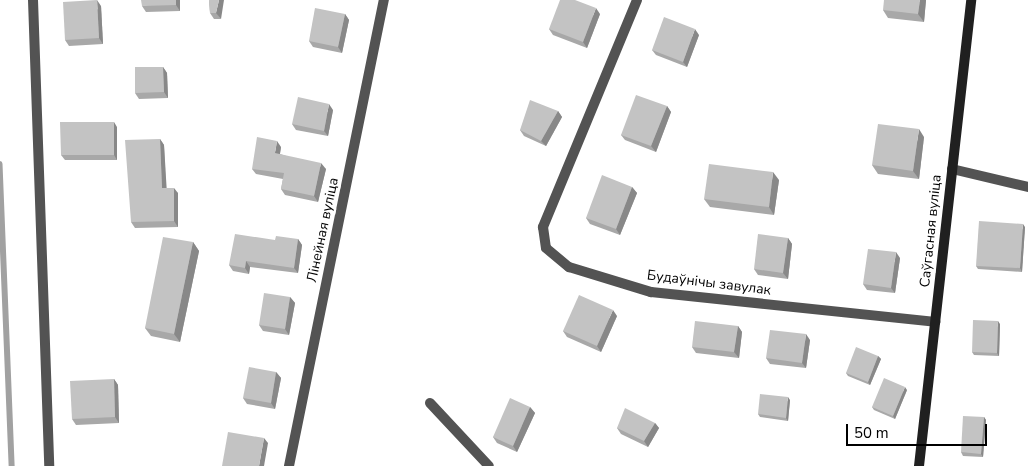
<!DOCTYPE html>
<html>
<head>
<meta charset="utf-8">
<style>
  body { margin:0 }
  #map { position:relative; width:1028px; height:466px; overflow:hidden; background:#fff; font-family:"Nunito Sans",sans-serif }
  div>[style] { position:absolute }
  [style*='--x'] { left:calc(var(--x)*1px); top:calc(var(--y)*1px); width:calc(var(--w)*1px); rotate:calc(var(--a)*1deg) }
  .stream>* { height:5.5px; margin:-2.75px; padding:0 2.75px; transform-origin:2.75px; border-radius:2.75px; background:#a1a1a1 }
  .street>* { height:10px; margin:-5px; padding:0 5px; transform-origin:5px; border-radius:5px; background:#535353 }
  .secondary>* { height:10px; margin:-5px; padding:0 5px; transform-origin:5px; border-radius:5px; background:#202020 }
  .wall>* { inset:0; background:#a8a8a8 }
  .shaded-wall>* { inset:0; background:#888 }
  .building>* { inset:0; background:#c3c3c3 }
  span { translate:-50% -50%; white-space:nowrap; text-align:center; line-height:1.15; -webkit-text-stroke:4.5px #fff; paint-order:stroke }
  .street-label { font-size:14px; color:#000 }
  .scale { position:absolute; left:846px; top:424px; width:141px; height:22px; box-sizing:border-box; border:2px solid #000; border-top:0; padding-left:6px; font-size:15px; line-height:18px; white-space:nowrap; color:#000; -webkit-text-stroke:4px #fff; paint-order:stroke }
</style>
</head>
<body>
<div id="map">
  <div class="stream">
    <i style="--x:0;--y:164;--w:302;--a:87.7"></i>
  </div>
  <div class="street">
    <i style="--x:33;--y:0;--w:466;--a:88"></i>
    <i style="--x:637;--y:0;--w:246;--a:112.5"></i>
    <i style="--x:543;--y:227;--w:21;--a:82"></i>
    <i style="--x:546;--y:248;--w:30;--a:40"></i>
    <i style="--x:569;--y:267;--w:86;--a:17"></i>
    <i style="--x:651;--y:292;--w:286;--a:6"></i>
    <i style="--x:952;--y:169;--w:78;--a:13.3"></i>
    <i style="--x:430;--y:403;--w:86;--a:46.9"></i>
    <i style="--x:289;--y:466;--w:476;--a:-78.5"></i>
  </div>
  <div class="secondary">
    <i style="--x:919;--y:466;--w:469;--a:-83.6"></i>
  </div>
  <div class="wall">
    <i style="clip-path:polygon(180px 0,180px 11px,146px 12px,142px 6px)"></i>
    <i style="clip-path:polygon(209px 0,221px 19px,214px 19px,210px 13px)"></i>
    <i style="clip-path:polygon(926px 0,924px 22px,888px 18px,883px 10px)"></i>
    <i style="clip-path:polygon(101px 6px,103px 44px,69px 46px,65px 40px)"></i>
    <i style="clip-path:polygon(345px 14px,349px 20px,342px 53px,313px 47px,309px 41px)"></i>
    <i style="clip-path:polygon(600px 14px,587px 48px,553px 35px,549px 29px)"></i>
    <i style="clip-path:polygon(699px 35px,687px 67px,656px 55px,652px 50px)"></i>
    <i style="clip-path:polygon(163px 67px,167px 73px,168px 98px,139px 99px,135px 93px)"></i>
    <i style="clip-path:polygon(667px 106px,671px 112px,656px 152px,625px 140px,621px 135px)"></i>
    <i style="clip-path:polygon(333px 110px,328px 136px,296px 130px,292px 124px)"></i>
    <i style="clip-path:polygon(558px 111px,562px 117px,546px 146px,524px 136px,520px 130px)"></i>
    <i style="clip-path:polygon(117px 127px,117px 160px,65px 160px,61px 155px)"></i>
    <i style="clip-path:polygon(924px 137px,919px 179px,878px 174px,872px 165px)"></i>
    <i style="clip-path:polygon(160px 139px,164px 145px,166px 188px,178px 193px,178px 227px,135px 228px,131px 222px)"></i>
    <i style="clip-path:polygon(281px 147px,280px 154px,326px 169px,318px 202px,285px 195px,281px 189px,283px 179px,256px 174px,252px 169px)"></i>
    <i style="clip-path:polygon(779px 180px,774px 215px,710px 207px,704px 199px)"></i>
    <i style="clip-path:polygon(632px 187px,637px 193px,620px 235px,590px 224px,586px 218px)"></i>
    <i style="clip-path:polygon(1025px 227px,1022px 272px,978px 269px,976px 266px)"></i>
    <i style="clip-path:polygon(788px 238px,792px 244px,788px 279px,758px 275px,754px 269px)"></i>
    <i style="clip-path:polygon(298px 239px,302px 245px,298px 273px,250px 267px,249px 274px,233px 271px,229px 265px,275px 240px)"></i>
    <i style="clip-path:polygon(193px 242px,199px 251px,180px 342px,151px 336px,145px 328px)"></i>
    <i style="clip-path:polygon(900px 258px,895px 293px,867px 290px,863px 284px)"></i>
    <i style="clip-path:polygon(290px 297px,295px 303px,289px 335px,263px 331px,259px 325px)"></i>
    <i style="clip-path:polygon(617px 316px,601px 352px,567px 337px,563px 331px)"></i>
    <i style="clip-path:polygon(1000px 324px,999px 356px,974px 355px,972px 352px)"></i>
    <i style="clip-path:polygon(738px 326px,742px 332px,739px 358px,696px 353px,692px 347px)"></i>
    <i style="clip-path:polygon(810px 340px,806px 368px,770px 364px,766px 358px)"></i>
    <i style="clip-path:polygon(878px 356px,881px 359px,870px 385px,848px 376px,846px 373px)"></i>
    <i style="clip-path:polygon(276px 372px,281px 378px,275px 409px,247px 404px,243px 398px)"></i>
    <i style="clip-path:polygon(114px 379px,118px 385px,119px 423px,76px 425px,72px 419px)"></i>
    <i style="clip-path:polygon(907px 390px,895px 419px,874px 410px,872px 407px)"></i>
    <i style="clip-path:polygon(790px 400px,788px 421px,760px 417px,758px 414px)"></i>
    <i style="clip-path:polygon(530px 407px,535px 413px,517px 452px,497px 443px,493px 437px)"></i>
    <i style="clip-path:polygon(984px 417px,986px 420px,983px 457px,963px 456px,961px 452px)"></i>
    <i style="clip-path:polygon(655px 423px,659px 428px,648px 447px,621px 434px,617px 428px)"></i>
  </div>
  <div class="shaded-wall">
    <i style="clip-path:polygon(97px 0,101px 6px,103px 44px,99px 38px)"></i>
    <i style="clip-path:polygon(176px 0,180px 0,180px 11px,176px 5px)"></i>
    <i style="clip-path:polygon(219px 0,224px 0,221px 19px,216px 13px)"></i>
    <i style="clip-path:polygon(920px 0,926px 0,924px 22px,918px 14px)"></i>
    <i style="clip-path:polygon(596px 8px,600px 14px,587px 48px,583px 42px)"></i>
    <i style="clip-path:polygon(345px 14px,349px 20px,342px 53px,338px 47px)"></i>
    <i style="clip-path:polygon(695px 29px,699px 35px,687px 67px,683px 62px)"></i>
    <i style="clip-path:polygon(163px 67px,167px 73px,168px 98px,164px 92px)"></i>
    <i style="clip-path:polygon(329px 104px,333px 110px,328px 136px,324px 131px)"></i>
    <i style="clip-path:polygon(667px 106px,671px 112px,656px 152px,651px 146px)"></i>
    <i style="clip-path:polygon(558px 111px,562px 117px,546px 146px,541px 141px)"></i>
    <i style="clip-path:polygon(114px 122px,117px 127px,117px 160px,114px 155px)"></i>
    <i style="clip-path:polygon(919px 129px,924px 137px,919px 179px,913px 171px)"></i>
    <i style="clip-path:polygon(160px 139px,164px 145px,167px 194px,162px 188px)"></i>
    <i style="clip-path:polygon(277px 141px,281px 147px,279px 159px,275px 153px)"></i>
    <i style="clip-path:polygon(321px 163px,326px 169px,318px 202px,314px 196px)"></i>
    <i style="clip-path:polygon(773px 172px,779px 180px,774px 215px,769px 207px)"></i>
    <i style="clip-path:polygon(632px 187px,637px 193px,620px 235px,616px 229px)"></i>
    <i style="clip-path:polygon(174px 188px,178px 193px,178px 227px,174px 221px)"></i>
    <i style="clip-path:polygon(1023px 224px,1025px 227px,1022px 272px,1020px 268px)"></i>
    <i style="clip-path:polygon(788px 238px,792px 244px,788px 279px,783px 273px)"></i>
    <i style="clip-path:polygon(298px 239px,302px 245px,298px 273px,294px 268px)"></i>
    <i style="clip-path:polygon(193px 242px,199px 251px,180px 342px,174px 334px)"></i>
    <i style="clip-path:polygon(896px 252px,900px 258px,895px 293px,891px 288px)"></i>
    <i style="clip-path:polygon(246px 261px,250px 267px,249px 274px,245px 268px)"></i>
    <i style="clip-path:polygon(290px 297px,295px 303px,289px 335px,285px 329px)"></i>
    <i style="clip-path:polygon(613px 310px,617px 316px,601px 352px,597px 346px)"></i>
    <i style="clip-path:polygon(998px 321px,1000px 324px,999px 356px,997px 353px)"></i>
    <i style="clip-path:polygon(738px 326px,742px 332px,739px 358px,734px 352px)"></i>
    <i style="clip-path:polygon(806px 334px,810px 340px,806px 368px,802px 363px)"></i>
    <i style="clip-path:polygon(878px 356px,881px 359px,870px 385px,868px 382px)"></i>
    <i style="clip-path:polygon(276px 372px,281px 378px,275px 409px,271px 403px)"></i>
    <i style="clip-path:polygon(114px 379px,118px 385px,119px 423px,115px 417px)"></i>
    <i style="clip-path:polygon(905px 387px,907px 390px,895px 419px,893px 416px)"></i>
    <i style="clip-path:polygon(788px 397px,790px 400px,788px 421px,786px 418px)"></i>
    <i style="clip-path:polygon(530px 407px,535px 413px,517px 452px,513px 446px)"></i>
    <i style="clip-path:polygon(984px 417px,986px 420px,983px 457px,981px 454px)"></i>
    <i style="clip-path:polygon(655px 423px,659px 428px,648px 447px,644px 441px)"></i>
    <i style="clip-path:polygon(264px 438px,268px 443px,264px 466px,259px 466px)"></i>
  </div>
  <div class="building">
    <i style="clip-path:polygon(97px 0,99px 38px,65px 40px,63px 2px)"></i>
    <i style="clip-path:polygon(141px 0,176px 0,176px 5px,142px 6px)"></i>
    <i style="clip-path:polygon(209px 0,219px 0,216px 13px,210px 13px)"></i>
    <i style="clip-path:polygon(560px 0,575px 0,596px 8px,583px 42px,549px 29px)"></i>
    <i style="clip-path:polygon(884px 0,920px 0,918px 14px,883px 10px)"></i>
    <i style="clip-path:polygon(315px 8px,345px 14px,338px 47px,309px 41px)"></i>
    <i style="clip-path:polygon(664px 17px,695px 29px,683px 62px,652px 50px)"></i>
    <i style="clip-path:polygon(135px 67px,163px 67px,164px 92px,135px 93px)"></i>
    <i style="clip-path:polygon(636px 95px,667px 106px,651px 146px,621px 135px)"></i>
    <i style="clip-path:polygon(298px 97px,329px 104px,324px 131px,292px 124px)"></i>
    <i style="clip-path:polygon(530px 100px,558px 111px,541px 141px,520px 130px)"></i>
    <i style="clip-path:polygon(60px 122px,114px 122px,114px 155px,61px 155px)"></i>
    <i style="clip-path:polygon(878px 124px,919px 129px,913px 171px,872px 165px)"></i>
    <i style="clip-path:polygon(257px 137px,277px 141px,275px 153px,321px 163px,314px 196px,281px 189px,284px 173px,252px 169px)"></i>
    <i style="clip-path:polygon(160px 139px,162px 188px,174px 188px,174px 221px,131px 222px,125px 140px)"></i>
    <i style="clip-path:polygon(709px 164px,773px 172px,769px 207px,704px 199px)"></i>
    <i style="clip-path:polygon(602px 175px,632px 187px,616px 229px,586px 218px)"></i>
    <i style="clip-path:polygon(979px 221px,1023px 224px,1020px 268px,976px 266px)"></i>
    <i style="clip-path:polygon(235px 234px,275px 240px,276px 236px,298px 239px,294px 268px,246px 261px,245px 268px,229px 265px)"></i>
    <i style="clip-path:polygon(758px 234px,788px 238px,783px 273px,754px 269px)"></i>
    <i style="clip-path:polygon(163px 237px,193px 242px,174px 334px,145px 328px)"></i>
    <i style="clip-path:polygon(868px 249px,896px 252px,891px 288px,863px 284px)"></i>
    <i style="clip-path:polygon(264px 293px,290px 297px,285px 329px,259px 325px)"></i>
    <i style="clip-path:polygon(579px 295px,613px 310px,597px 346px,563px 331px)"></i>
    <i style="clip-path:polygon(973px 320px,998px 321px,997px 353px,972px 352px)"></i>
    <i style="clip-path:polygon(695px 321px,738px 326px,734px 352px,692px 347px)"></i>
    <i style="clip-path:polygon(770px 330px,806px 334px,802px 363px,766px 358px)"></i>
    <i style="clip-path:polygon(856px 347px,878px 356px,868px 382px,846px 373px)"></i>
    <i style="clip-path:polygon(249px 367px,276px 372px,271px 403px,243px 398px)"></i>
    <i style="clip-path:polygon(884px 378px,905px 387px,893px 416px,872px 407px)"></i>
    <i style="clip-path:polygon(114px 379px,115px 417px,72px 419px,70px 381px)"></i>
    <i style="clip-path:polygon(760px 394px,788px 397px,786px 418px,758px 414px)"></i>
    <i style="clip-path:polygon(510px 398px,530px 407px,513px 446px,493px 437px)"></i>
    <i style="clip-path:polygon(625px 408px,655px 423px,644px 441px,617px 428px)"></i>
    <i style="clip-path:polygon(963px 416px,984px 417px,981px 454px,961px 452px)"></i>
    <i style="clip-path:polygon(228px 432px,264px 438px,259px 466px,222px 466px)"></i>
  </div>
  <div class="street-label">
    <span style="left:323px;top:230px;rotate:-78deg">Лінейная вуліца</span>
    <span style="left:931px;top:231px;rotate:-84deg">Саўгасная вуліца</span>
    <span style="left:709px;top:283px;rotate:7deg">Будаўнічы завулак</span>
  </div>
  <div class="scale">50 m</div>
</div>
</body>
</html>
